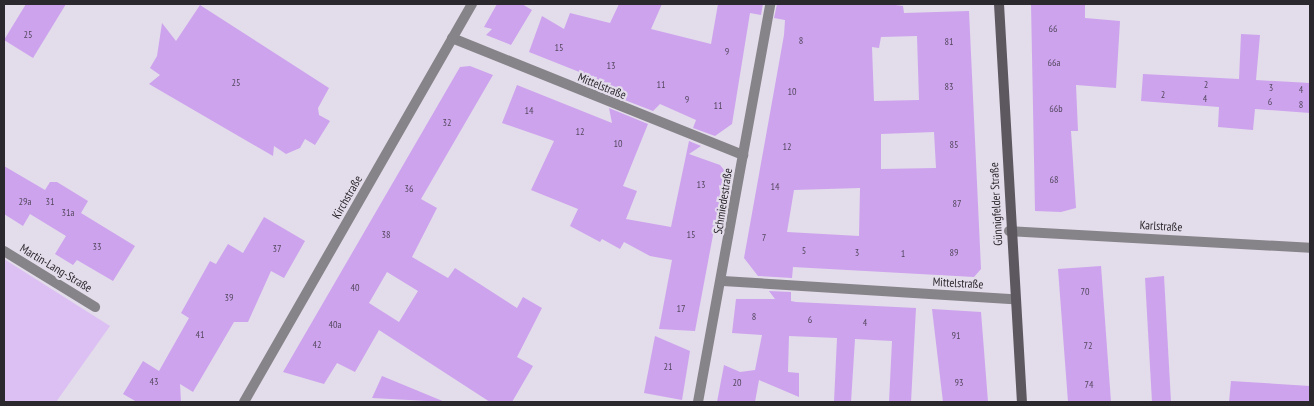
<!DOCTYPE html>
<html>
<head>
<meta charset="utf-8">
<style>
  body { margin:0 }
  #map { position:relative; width:1314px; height:406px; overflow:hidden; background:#e3dcea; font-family:"PT Sans Narrow",sans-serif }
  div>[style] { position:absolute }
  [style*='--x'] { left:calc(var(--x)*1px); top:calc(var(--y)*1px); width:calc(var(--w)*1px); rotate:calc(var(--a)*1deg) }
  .green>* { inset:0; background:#dcc0f3 }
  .building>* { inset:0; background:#cda3ee }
  .street>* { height:10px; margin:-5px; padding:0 5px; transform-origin:5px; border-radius:5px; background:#868389 }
  .secondary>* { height:10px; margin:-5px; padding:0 5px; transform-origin:5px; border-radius:5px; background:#5d5860 }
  span { translate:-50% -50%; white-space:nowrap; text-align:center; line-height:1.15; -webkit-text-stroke:4.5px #e3dcea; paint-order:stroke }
  .number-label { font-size:10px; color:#54485e }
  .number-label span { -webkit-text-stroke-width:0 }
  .street-label { font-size:12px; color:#2c292e }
  .frame { position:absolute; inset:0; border:5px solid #2c292e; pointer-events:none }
</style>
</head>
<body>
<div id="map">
  <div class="green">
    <i style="clip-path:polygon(4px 259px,110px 326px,56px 402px,4px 402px)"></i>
  </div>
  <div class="building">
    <i style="clip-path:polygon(26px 4px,66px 4px,33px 58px,4px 40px)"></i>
    <i style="clip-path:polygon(497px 4px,522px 4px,532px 10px,511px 45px,486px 35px,492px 29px,484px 27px)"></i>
    <i style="clip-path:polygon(619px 4px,662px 4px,651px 29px,711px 44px,718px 4px,763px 4px,761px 15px,750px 13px,732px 124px,715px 136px,693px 128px,696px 120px,660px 104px,653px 111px,604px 92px,602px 81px,529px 52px,542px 16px,564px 29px,570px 13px,610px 23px)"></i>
    <i style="clip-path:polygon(evenodd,777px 4px,888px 4px,903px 6px,904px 13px,969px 11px,981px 269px,974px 277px,793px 267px,792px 278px,758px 276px,744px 258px,784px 35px,785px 20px,774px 18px,777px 4px,917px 36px,919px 100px,874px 101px,872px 47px,879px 48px,881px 37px,917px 36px,777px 4px,934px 132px,936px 168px,881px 169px,881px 134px,934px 132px,777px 4px,860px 188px,859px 236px,787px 232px,794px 190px,860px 188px)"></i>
    <i style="clip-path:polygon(1031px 4px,1085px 4px,1085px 18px,1120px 21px,1116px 88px,1076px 85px,1078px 131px,1071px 131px,1076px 208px,1061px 212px,1035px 211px)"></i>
    <i style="clip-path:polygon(200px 5px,329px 88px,318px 108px,319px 115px,330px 121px,315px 145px,305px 139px,300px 148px,286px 154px,274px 146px,273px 156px,149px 84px,160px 75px,150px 68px,157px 56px,162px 23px,176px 41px)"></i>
    <i style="clip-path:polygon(1241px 34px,1260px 35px,1256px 80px,1310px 83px,1310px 113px,1255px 109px,1253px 130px,1218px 127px,1219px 107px,1141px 101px,1143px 74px,1239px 79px)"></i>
    <i style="clip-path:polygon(evenodd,470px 66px,493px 75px,421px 199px,437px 208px,412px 257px,448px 278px,455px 268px,517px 308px,523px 297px,542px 308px,517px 357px,533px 366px,512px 402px,490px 402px,379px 330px,355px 372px,337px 363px,324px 384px,283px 372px,460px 67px,470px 66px,387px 272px,418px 291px,399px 322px,369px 303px,387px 272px)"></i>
    <i style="clip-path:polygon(517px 85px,612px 123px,609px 108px,648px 124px,623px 186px,637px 191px,626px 219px,671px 227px,689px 141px,701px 146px,689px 154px,720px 165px,725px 171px,695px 331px,659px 329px,672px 260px,650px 256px,624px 242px,620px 249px,602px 239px,600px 242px,570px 226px,578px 209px,531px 190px,554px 141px,502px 123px)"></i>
    <i style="clip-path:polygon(4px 166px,45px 190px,50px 182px,57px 182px,88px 201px,81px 213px,135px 246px,113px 281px,77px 260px,73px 265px,55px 254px,66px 236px,30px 214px,23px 226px,4px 214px)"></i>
    <i style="clip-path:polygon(264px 217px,305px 241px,284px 278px,271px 271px,248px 322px,234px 322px,193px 392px,180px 384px,181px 402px,137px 402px,123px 394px,143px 361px,159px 371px,189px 318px,181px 313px,210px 261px,216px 264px,228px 244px,243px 253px)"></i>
    <i style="clip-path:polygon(1101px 266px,1111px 402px,1068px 402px,1058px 269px)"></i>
    <i style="clip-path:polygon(1164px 276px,1171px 402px,1152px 402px,1145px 278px)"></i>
    <i style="clip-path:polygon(769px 291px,791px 292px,791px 301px,796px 302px,916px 308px,911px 402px,889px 402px,892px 341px,855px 339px,851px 402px,834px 402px,837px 338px,789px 336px,788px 372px,799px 373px,799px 397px,759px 380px,755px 402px,717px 402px,724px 365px,754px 378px,740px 372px,755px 370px,762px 335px,732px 333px,736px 299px,775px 299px)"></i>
    <i style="clip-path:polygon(932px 309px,981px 312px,988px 402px,943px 402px)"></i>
    <i style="clip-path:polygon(655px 336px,690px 351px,682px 400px,644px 393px)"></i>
    <i style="clip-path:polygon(382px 376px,445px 402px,372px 398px)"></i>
    <i style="clip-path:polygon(1231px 381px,1310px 386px,1310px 402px,1229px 402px)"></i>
  </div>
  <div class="street">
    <i style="--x:452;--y:38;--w:314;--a:21.9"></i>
    <i style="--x:1009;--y:231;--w:301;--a:3.2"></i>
    <i style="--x:4;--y:251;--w:107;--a:31.6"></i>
    <i style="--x:723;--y:281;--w:291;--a:3.6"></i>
    <i style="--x:244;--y:402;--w:459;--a:-60.2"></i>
    <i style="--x:698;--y:402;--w:404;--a:-79.7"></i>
  </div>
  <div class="secondary">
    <i style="--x:999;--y:4;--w:399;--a:86.7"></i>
  </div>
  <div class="number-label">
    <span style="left:1053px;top:29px">66</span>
    <span style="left:28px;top:35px">25</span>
    <span style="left:801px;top:41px">8</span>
    <span style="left:949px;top:42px">81</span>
    <span style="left:559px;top:48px">15</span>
    <span style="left:727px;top:52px">9</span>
    <span style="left:1054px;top:63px">66a</span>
    <span style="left:611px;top:66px">13</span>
    <span style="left:236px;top:83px">25</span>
    <span style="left:661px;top:85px">11</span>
    <span style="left:1206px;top:85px">2</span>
    <span style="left:949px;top:87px">83</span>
    <span style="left:1271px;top:88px">3</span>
    <span style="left:1301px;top:90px">4</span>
    <span style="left:792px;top:92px">10</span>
    <span style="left:1163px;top:95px">2</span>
    <span style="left:1205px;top:99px">4</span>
    <span style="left:687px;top:100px">9</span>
    <span style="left:1270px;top:102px">6</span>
    <span style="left:1301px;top:105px">8</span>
    <span style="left:718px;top:106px">11</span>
    <span style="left:1056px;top:109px">66b</span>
    <span style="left:529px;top:111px">14</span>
    <span style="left:447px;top:123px">32</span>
    <span style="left:580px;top:132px">12</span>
    <span style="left:618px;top:144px">10</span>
    <span style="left:954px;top:145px">85</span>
    <span style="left:787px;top:147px">12</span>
    <span style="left:1054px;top:180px">68</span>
    <span style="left:701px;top:185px">13</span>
    <span style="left:775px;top:187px">14</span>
    <span style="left:409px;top:189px">36</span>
    <span style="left:25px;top:202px">29a</span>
    <span style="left:50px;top:202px">31</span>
    <span style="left:957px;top:204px">87</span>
    <span style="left:68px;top:213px">31a</span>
    <span style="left:386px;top:235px">38</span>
    <span style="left:691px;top:235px">15</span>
    <span style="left:764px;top:238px">7</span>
    <span style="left:97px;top:247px">33</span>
    <span style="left:277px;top:249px">37</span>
    <span style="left:804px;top:251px">5</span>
    <span style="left:857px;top:253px">3</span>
    <span style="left:954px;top:253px">89</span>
    <span style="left:903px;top:254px">1</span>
    <span style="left:355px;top:288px">40</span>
    <span style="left:1085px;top:292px">70</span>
    <span style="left:229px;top:298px">39</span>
    <span style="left:681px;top:309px">17</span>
    <span style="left:754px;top:317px">8</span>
    <span style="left:810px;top:320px">6</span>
    <span style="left:865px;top:323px">4</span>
    <span style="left:335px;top:325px">40a</span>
    <span style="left:200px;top:335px">41</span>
    <span style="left:956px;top:336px">91</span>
    <span style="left:317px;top:345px">42</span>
    <span style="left:1088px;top:346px">72</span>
    <span style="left:668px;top:367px">21</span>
    <span style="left:154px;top:382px">43</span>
    <span style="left:737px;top:383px">20</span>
    <span style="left:959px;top:383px">93</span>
    <span style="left:1089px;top:385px">74</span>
  </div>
  <div class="street-label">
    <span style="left:602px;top:86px;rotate:22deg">Mittelstraße</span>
    <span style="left:347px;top:197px;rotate:-60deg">Kirchstraße</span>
    <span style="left:723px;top:201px;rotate:-81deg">Schmiedestraße</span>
    <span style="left:996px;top:204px;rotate:-93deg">Günnigfelder Straße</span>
    <span style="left:1161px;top:226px;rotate:3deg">Karlstraße</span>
    <span style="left:56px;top:268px;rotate:31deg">Martin-Lang-Straße</span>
    <span style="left:958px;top:283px;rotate:3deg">Mittelstraße</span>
  </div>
  <div class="frame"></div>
</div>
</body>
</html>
